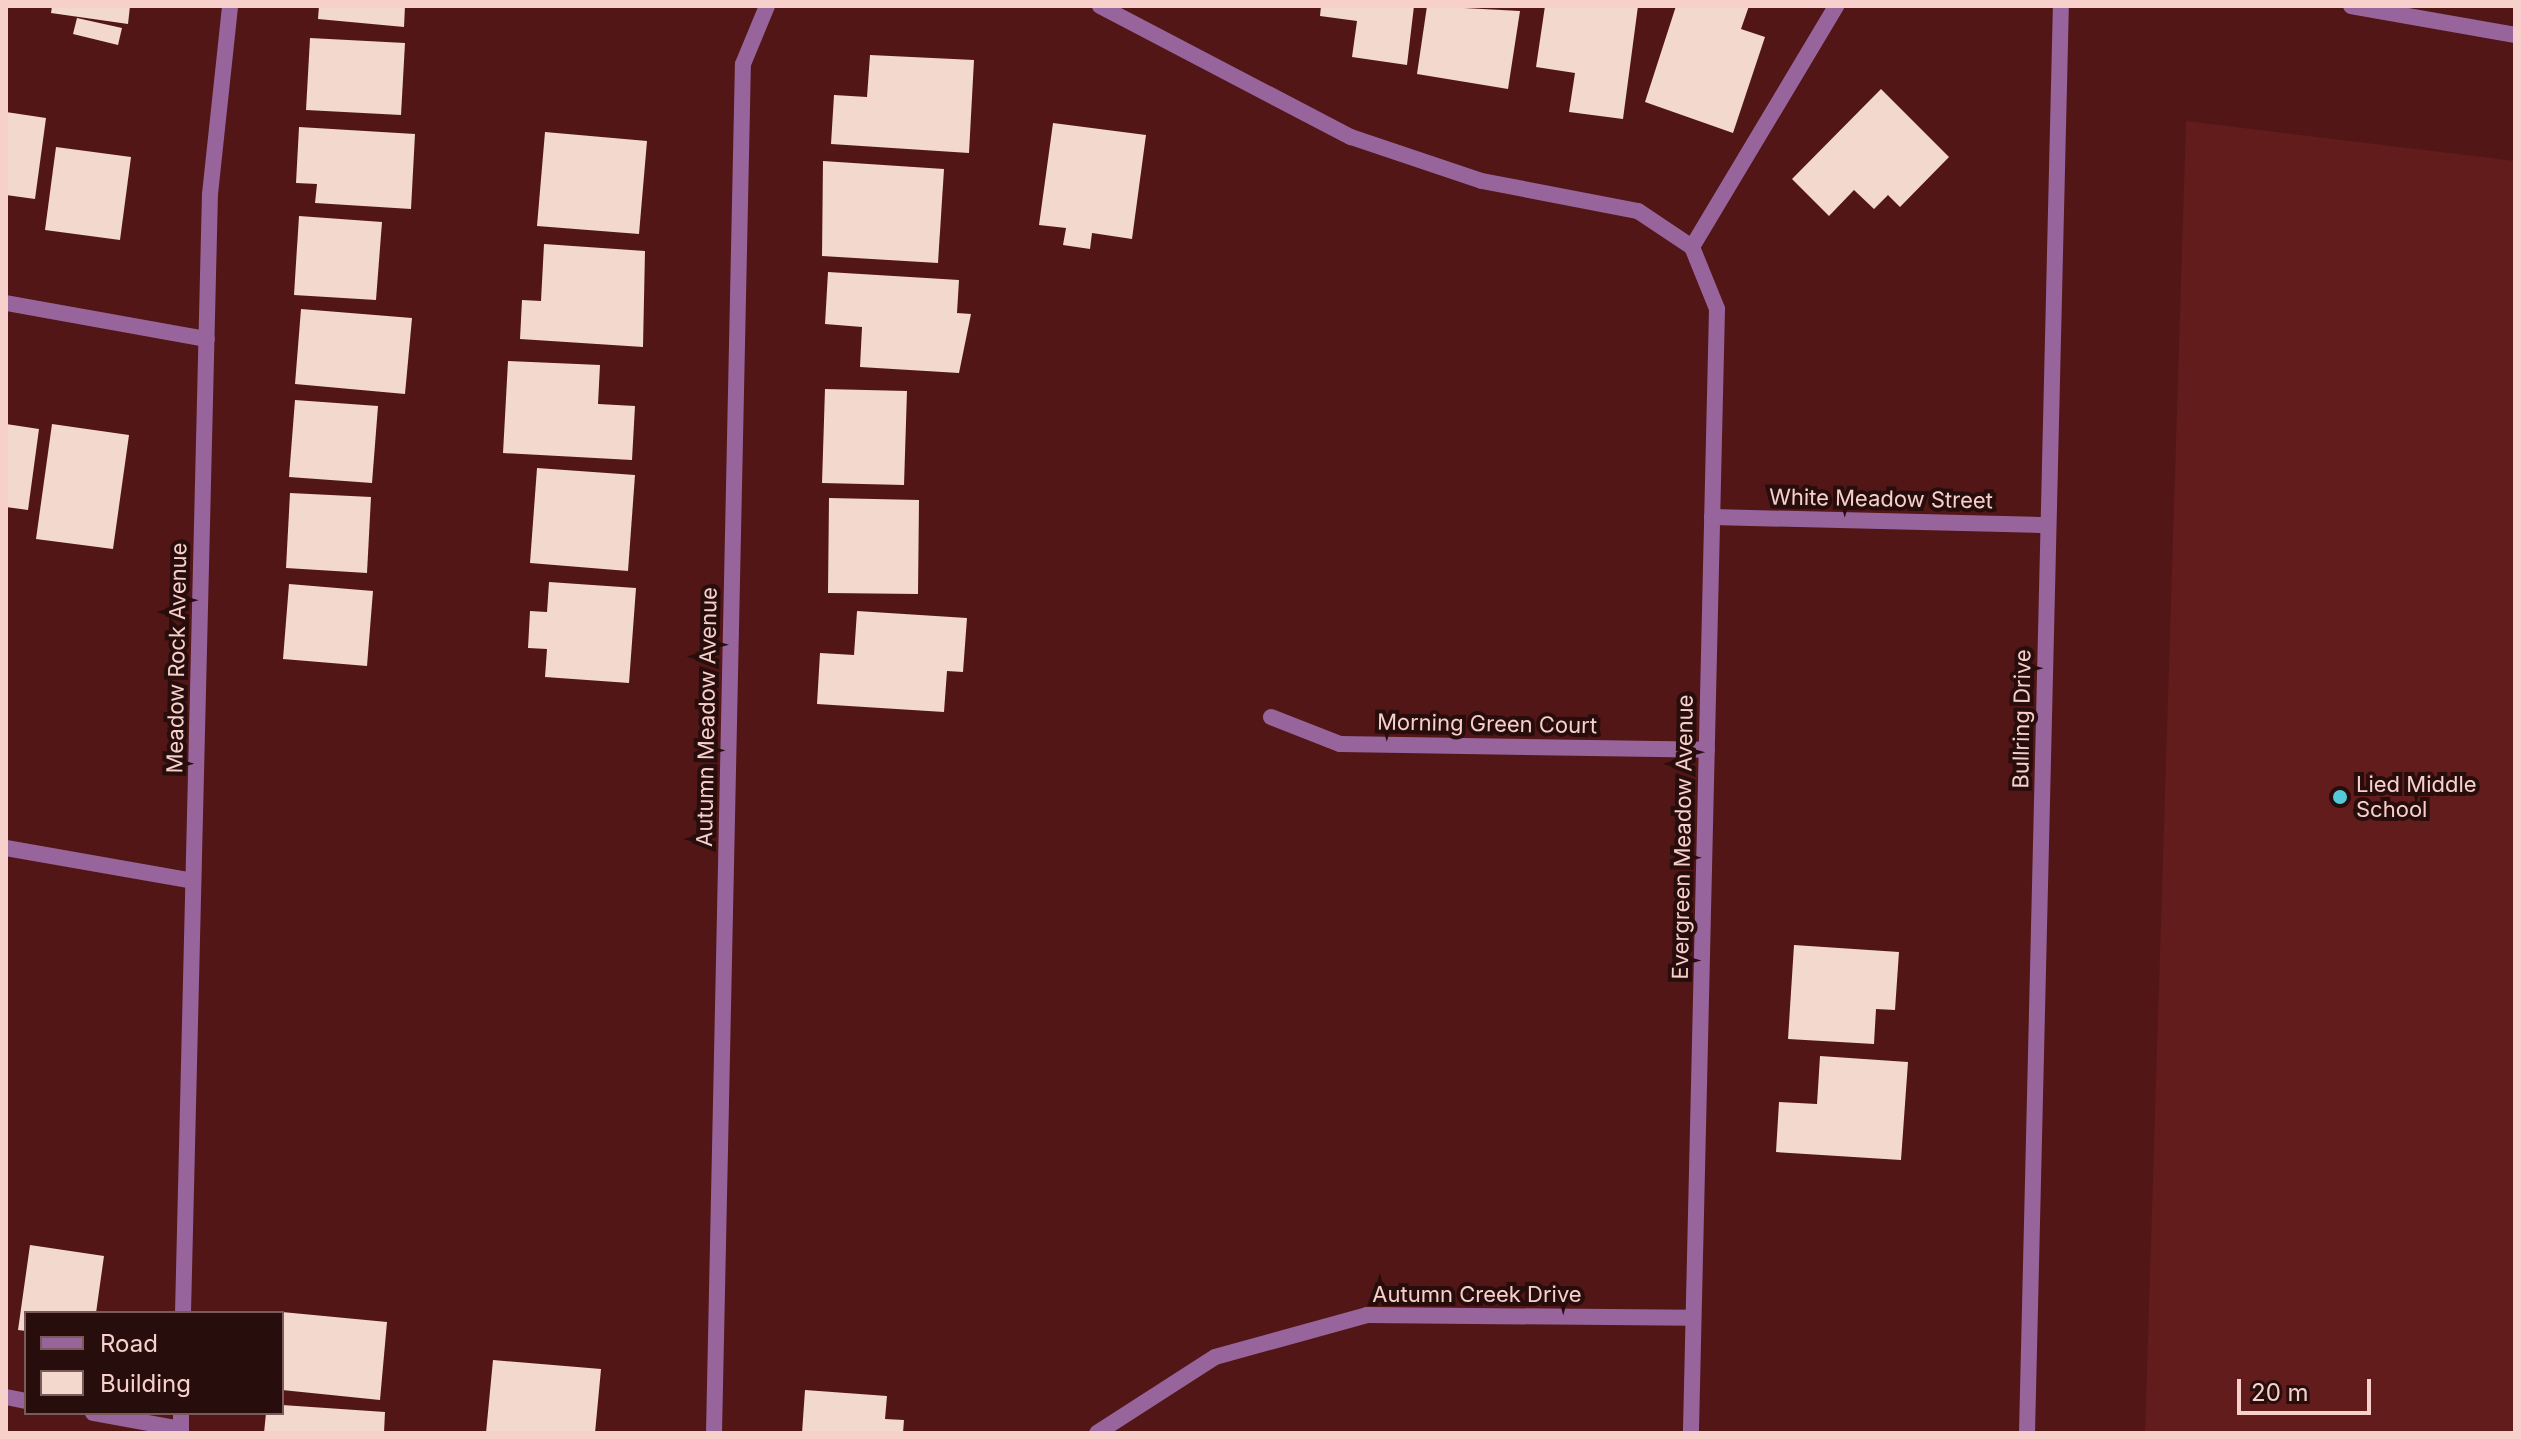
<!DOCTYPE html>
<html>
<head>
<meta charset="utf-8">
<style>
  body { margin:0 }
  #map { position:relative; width:2521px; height:1439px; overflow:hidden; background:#521616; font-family:Inter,sans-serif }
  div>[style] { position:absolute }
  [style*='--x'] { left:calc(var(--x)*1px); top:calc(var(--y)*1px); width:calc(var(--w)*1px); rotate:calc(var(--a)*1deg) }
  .built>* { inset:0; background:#621c1c }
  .building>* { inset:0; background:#f2d8cd }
  .service>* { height:16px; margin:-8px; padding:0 8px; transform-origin:8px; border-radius:8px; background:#97659c }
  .minor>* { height:16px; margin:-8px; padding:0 8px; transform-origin:8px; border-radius:8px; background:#97659c }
  .dots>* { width:22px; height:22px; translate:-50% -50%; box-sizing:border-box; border:4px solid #270d0c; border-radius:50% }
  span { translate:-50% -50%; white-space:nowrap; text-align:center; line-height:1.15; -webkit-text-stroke:8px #270d0c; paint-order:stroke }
  .street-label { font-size:22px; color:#f7d0cc }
  .poi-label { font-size:22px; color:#f7d0cc }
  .left { translate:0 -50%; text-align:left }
  .frame { position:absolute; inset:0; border:8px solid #f7d0cc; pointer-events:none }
  .legend { position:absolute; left:24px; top:1311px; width:260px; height:104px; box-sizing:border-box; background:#270d0c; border:2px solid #7a5b59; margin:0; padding:10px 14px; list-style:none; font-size:24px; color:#f7d0cc }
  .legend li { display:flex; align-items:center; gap:16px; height:40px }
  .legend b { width:40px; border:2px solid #7a5b59 }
  .scale { position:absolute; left:2237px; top:1379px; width:134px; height:36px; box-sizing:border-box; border:4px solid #f7d0cc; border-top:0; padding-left:10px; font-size:24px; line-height:28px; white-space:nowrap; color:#f7d0cc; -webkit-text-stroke:6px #270d0c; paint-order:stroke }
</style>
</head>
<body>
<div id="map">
  <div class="built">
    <i style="clip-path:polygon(2186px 121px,2515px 161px,2515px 1433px,2145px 1433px)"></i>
  </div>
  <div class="building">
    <i style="clip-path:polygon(52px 6px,130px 6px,128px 24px,51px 13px)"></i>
    <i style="clip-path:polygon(319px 6px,405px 6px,404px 27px,318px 19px)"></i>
    <i style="clip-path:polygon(1321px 6px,1414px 6px,1407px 65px,1352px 57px,1357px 21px,1320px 16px)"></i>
    <i style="clip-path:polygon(1427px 6px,1520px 11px,1508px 89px,1417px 74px)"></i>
    <i style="clip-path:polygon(1545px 6px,1638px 6px,1623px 119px,1569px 112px,1575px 73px,1536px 67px)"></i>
    <i style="clip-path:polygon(1676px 6px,1749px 6px,1741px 29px,1765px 37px,1733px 133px,1645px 102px)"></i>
    <i style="clip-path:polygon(77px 18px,122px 28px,118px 45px,73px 34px)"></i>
    <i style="clip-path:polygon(310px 38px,405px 43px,401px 115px,306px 110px)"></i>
    <i style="clip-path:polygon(870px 55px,974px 60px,969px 153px,831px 144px,834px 95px,867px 97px)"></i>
    <i style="clip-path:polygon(1881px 89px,1949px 157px,1900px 207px,1888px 195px,1874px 209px,1854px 190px,1829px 216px,1792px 179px)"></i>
    <i style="clip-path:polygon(6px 112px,46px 118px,35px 199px,6px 195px)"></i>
    <i style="clip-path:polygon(1053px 123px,1146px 135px,1132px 239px,1092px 233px,1090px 249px,1063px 245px,1066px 228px,1039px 225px)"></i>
    <i style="clip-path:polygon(299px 127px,415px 134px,411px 209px,315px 203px,317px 184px,296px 183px)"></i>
    <i style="clip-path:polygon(545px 132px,647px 141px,639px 234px,537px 226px)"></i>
    <i style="clip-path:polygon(56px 147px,131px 157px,120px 240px,45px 230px)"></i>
    <i style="clip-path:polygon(823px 161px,944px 169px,938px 263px,822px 256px)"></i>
    <i style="clip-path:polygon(299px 216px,382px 222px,376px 300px,294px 295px)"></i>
    <i style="clip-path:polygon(544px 244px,645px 251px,643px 347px,520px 339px,522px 300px,541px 301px)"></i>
    <i style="clip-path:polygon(828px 272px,959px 280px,957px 313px,971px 314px,959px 373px,860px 367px,862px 327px,825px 324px)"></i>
    <i style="clip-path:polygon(301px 309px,412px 318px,405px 394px,295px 384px)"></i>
    <i style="clip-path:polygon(508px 361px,600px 365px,598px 404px,635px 406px,632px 460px,503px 453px)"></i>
    <i style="clip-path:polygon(825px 389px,907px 391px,904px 485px,822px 483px)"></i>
    <i style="clip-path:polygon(295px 400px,378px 406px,372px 483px,289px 477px)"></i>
    <i style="clip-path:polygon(6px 424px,39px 429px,28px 510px,6px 507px)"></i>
    <i style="clip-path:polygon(52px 424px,129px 435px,113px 549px,36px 539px)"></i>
    <i style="clip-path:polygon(537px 468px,635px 475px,628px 571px,530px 563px)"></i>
    <i style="clip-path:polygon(290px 493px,371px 497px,367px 573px,286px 568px)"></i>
    <i style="clip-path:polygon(829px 498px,919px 500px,918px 594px,828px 593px)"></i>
    <i style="clip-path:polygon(549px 582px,636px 588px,629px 683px,545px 677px,547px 649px,528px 648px,530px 611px,547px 612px)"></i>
    <i style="clip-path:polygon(289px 584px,373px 591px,367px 666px,283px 659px)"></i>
    <i style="clip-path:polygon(857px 611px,967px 618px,963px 672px,947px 671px,944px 712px,817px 704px,820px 653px,854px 655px)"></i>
    <i style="clip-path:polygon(1794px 945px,1899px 952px,1895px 1010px,1876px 1009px,1874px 1044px,1788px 1039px)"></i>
    <i style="clip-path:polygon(1820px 1056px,1908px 1062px,1901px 1160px,1776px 1152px,1779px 1102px,1817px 1104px)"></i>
    <i style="clip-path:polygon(30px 1245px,104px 1256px,96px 1313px,26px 1313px,26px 1331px,18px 1330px)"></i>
    <i style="clip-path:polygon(282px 1312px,387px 1322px,380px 1400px,282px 1390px)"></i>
    <i style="clip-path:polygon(493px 1360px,601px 1369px,595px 1433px,486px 1433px)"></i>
    <i style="clip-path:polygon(805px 1390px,887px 1396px,885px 1419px,904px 1420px,903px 1433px,802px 1433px)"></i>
    <i style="clip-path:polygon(282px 1405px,385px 1412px,384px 1433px,264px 1433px,266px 1413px,282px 1413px)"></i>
  </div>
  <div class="service">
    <i style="--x:1692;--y:247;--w:281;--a:-59.1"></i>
  </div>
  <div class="minor">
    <i style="--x:1100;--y:6;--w:283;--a:27.6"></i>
    <i style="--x:1351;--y:137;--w:138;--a:18.6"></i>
    <i style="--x:1482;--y:181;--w:159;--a:10.9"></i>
    <i style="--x:1638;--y:211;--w:65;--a:33.7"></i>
    <i style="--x:1692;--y:247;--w:67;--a:68"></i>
    <i style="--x:1717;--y:309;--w:1124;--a:91.33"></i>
    <i style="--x:2351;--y:6;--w:167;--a:10"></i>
    <i style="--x:6;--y:303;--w:204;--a:10.2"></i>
    <i style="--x:1712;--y:517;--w:336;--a:1.4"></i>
    <i style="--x:1271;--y:717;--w:74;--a:21.4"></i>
    <i style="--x:1340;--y:744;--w:367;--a:0.9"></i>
    <i style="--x:6;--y:848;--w:190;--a:10"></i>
    <i style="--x:183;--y:1313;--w:1119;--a:-88.62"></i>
    <i style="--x:210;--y:194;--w:189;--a:-83.9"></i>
    <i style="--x:6;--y:1397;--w:20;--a:11"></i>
    <i style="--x:93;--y:1413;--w:89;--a:10.3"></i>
    <i style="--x:181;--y:1433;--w:20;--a:-90"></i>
    <i style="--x:714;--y:1433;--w:1369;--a:-88.79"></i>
    <i style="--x:743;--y:64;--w:63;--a:-67.5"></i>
    <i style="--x:1097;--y:1433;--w:140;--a:-32.8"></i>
    <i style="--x:1215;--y:1357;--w:158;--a:-15.4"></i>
    <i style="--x:1367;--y:1315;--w:326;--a:0.5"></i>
    <i style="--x:2027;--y:1433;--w:1427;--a:-88.64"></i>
  </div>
  <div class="dots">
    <i style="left:2340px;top:797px;background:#52cbd7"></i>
  </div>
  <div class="street-label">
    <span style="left:1881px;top:499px;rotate:1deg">White Meadow Street</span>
    <span style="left:177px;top:658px;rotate:-89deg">Meadow Rock Avenue</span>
    <span style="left:707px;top:717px;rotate:-89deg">Autumn Meadow Avenue</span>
    <span style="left:2022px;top:719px;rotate:-89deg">Bullring Drive</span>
    <span style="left:1487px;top:724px;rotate:1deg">Morning Green Court</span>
    <span style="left:1683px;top:837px;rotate:-89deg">Evergreen Meadow Avenue</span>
    <span style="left:1477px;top:1295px">Autumn Creek Drive</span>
  </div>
  <div class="poi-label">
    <span class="left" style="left:2356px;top:797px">Lied Middle<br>School</span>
  </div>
  <div class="frame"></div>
  <ul class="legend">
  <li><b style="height:10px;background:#97659c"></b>Road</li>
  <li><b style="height:22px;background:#f2d8cd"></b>Building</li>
  </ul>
  <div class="scale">20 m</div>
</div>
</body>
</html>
